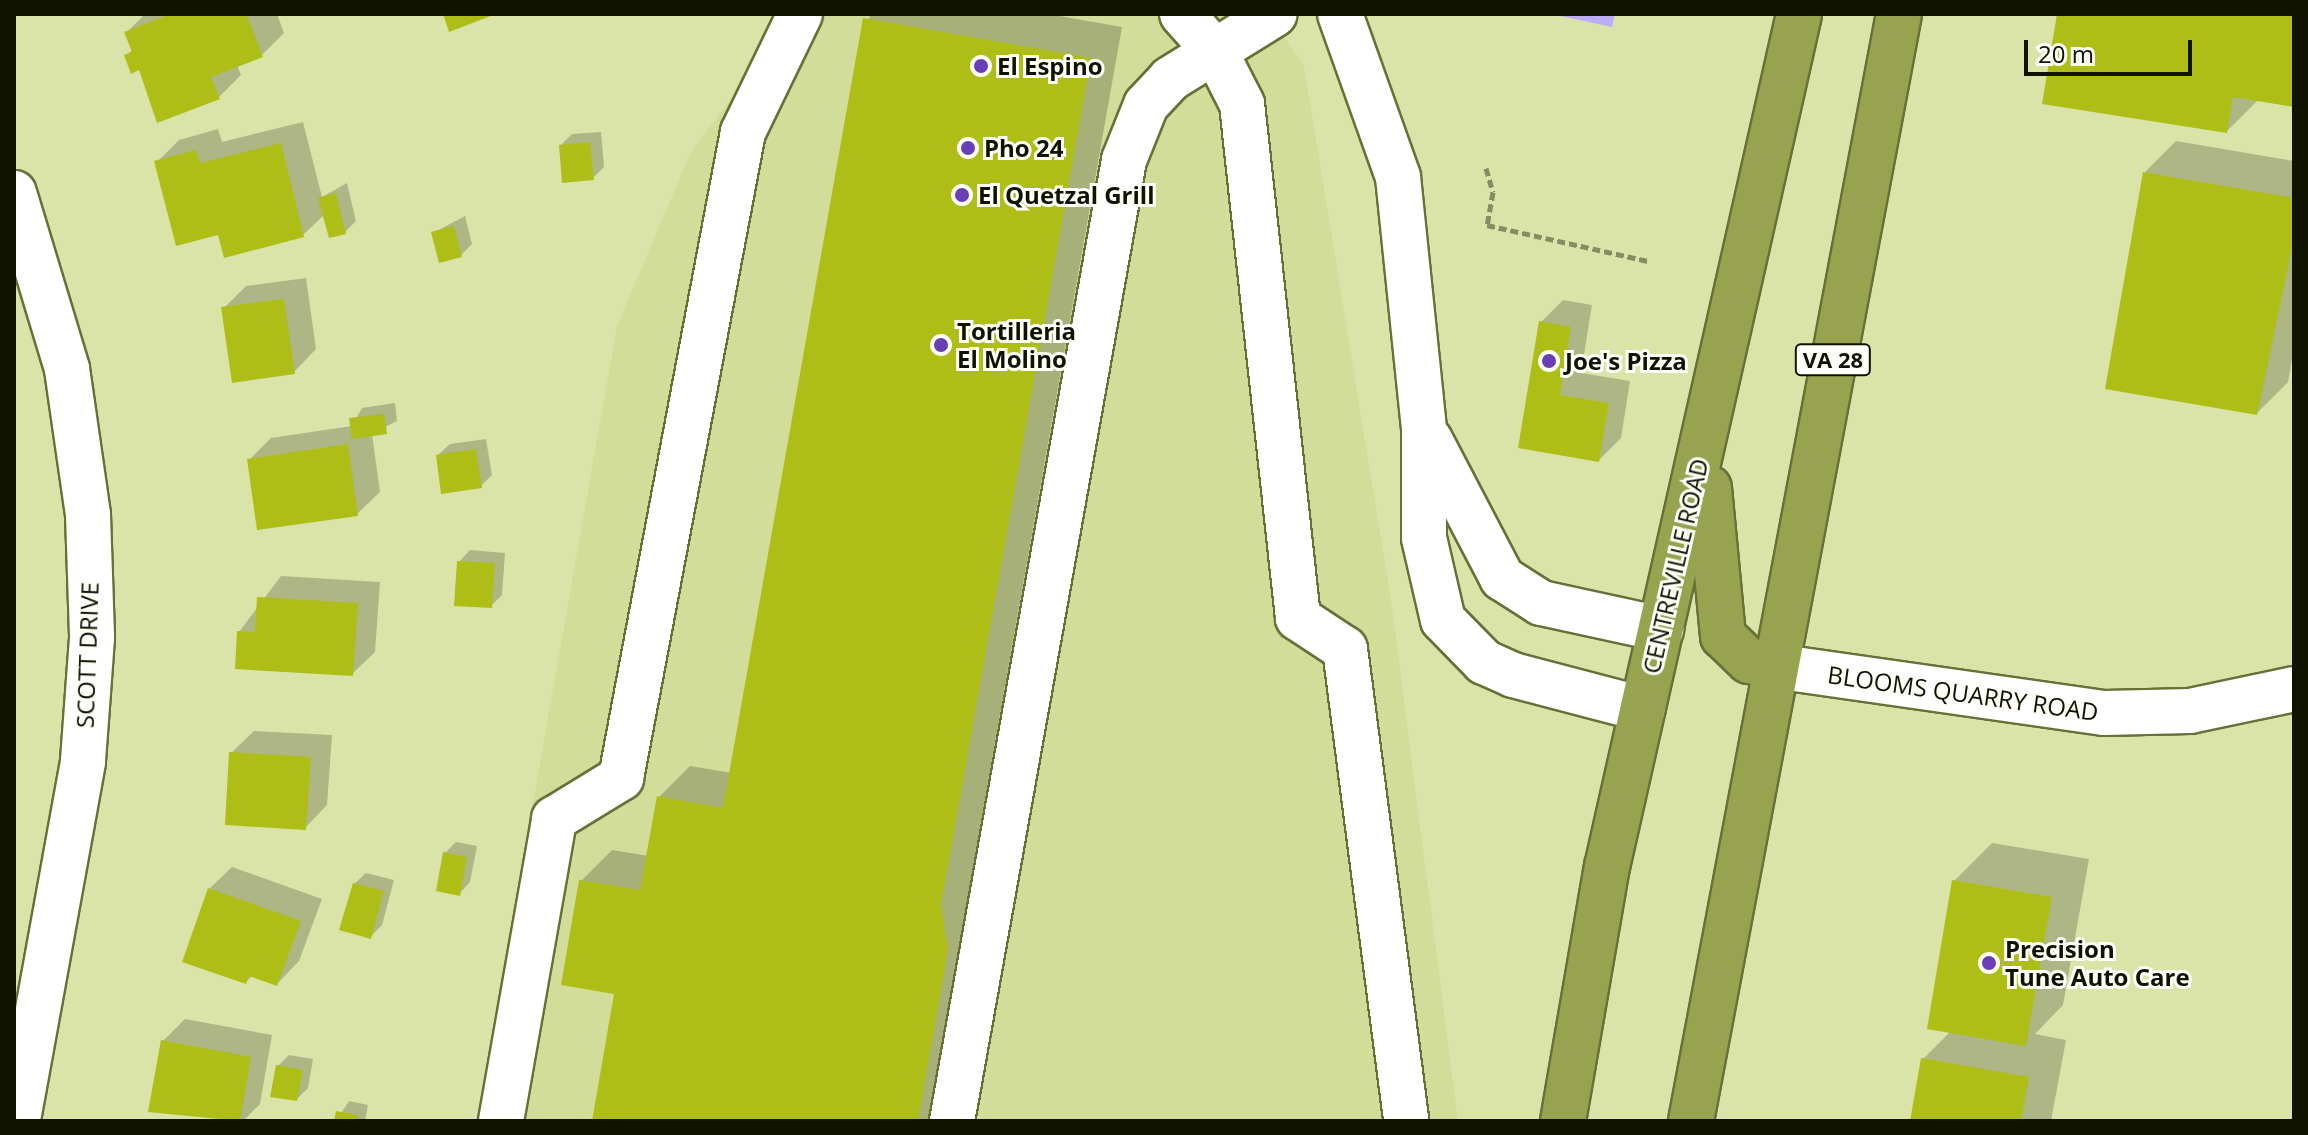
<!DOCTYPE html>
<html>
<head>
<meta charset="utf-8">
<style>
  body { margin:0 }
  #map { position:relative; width:2308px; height:1135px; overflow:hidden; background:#dae4a8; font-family:"Open Sans",sans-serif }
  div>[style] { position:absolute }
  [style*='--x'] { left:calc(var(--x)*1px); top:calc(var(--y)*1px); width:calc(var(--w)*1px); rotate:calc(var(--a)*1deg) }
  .built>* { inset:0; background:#d2dd99 }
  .green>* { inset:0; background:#bfacf6 }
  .shadow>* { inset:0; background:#0003 }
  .building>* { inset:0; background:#aebe17 }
  .path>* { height:5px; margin-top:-2.5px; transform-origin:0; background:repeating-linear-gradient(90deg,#868d62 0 8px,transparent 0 12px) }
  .roads { filter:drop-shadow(2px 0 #687038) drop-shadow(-2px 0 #687038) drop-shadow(0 2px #687038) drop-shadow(0 -2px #687038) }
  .minor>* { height:44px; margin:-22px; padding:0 22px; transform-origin:22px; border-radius:22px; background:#fff }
  .highway>* { height:44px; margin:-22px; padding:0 22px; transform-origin:22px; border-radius:22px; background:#98a34f }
  .dots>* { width:22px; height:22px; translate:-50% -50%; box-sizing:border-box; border:4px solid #fdfff9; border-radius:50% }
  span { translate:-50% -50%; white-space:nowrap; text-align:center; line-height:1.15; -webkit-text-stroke:6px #fdfff9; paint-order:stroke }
  .shield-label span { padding:2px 6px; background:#fdfff9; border:2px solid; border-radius:6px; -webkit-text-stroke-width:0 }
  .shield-label { font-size:22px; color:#101300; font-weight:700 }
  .poi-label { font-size:24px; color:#101300; font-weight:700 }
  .left { translate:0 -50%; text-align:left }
  .street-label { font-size:24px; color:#101300 }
  .frame { position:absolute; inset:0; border:16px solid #101300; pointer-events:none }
  .scale { position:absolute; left:2024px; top:40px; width:168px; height:36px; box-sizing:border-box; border:4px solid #101300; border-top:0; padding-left:10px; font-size:24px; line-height:28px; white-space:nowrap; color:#101300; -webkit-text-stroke:6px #fdfff9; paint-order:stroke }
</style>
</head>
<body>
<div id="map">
  <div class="built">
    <i style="clip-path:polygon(795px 14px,1268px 14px,1304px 66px,1391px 600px,1458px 1121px,477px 1121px,617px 326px,691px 152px)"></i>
  </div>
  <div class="green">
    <i style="clip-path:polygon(1551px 14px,1615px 14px,1612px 27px)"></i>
  </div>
  <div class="shadow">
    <i style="clip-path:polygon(145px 14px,277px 14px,284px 33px,262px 55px,237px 65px,241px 75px,219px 97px,126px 56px,133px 49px,127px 32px)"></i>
    <i style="clip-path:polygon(870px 14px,1048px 14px,1122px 27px,972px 872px,978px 916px,942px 1121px,594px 1121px,616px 993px,581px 881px,612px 850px,649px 856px,659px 797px,690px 766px,732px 773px)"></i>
    <i style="clip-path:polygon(2059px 14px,2294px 14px,2294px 105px,2259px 99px,2227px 131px)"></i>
    <i style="clip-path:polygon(303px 122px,322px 197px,347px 183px,356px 221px,345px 232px,325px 214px,303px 235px,219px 232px,157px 162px,179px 140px,218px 129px,222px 142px)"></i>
    <i style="clip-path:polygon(601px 132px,604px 167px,593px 178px,561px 145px,572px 134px)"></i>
    <i style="clip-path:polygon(2176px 141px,2294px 161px,2294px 348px,2288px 382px,2257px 413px,2145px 172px)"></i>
    <i style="clip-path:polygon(465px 216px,472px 244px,461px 255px,433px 233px)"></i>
    <i style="clip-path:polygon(306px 278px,316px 349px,294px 372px,224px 308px,246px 286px)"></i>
    <i style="clip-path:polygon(1563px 300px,1592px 305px,1581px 373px,1630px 381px,1621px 438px,1599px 460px,1520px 446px,1541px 322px)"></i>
    <i style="clip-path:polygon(395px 403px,397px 421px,372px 434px,380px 492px,357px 514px,249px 460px,271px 438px,352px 426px,362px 408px)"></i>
    <i style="clip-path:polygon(486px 439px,492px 475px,481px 486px,438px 455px,450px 444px)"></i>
    <i style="clip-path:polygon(470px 550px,505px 553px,502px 595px,491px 606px,459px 562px)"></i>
    <i style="clip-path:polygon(281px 576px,380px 582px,375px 652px,352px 674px,239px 632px)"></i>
    <i style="clip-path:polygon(254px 731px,332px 735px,327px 805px,305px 828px,231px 753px)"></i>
    <i style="clip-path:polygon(456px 842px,477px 846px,470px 882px,459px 894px,445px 853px)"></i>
    <i style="clip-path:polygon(1992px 843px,2089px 859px,2063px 1005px,2035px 1034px,2066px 1040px,2051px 1121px,1912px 1121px,1923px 1059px,1951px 1031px,1954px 881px)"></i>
    <i style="clip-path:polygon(232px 867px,322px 899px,299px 961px,277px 984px,253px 975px,246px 982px,209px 889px)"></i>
    <i style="clip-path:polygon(366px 873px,394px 880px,382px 925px,371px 936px,354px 884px)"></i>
    <i style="clip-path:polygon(185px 1019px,272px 1035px,260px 1104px,243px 1121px,150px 1110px,163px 1041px)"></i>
    <i style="clip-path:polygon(289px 1055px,313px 1059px,308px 1088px,297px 1099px,278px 1066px)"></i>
    <i style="clip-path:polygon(349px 1101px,368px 1105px,365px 1121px,336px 1121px)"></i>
  </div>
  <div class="building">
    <i style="clip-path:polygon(171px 14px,246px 14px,263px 57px,211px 77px,220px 99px,157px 123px,139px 70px,131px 74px,124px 55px,132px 52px,124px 32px)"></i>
    <i style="clip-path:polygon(443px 14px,496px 14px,449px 32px)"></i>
    <i style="clip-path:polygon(2057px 14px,2294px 14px,2294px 107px,2233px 97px,2227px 133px,2042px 104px)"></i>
    <i style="clip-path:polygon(863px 18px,1091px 58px,941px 905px,948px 949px,918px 1121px,592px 1121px,614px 994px,561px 985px,579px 880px,640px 890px,657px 796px,723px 808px)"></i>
    <i style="clip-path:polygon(590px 142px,594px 180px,562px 183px,559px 145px)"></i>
    <i style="clip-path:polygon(281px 143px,304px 237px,224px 258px,218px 235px,176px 246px,154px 161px,196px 150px,200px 163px)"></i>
    <i style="clip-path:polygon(2143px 172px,2294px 198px,2294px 239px,2257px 415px,2105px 389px)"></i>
    <i style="clip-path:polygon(336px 193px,346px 234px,329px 238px,318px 198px)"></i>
    <i style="clip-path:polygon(454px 226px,462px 257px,439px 263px,431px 232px)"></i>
    <i style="clip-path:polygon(284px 299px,295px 374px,232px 383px,221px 307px)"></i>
    <i style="clip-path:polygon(1539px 321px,1571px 327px,1560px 395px,1609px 403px,1599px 462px,1518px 448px)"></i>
    <i style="clip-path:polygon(384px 414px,387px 434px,352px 439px,349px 418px)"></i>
    <i style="clip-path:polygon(348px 444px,358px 516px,257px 530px,247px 459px)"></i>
    <i style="clip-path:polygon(476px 449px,482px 488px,441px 494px,436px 455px)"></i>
    <i style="clip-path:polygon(457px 561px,495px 563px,492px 608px,454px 606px)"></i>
    <i style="clip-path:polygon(257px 597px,358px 603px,353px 676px,235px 669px,237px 631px,255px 632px)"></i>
    <i style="clip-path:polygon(229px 752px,311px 757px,306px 830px,225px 825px)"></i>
    <i style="clip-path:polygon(443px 852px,467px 857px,460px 896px,436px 891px)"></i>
    <i style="clip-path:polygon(1952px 880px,2052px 897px,2026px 1046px,1927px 1029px)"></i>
    <i style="clip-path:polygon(353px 883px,384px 891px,371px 939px,339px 930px)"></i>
    <i style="clip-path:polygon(208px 888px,301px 921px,277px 986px,249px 976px,246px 984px,182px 962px)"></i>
    <i style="clip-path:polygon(161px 1040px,251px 1057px,240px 1121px,148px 1112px)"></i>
    <i style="clip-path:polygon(1921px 1058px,2029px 1077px,2021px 1121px,1910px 1121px)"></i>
    <i style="clip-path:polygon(276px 1065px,303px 1070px,297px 1101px,270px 1097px)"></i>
    <i style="clip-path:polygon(336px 1111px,358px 1115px,357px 1121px,334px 1121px)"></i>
  </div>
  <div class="path">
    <i style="--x:1486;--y:168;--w:25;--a:74"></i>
    <i style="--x:1493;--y:192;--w:34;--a:100"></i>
    <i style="--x:1487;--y:225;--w:165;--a:12.6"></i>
  </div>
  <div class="roads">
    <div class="minor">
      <i style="--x:1182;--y:14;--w:50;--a:48.3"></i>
      <i style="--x:1215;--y:51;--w:59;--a:63"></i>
      <i style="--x:1242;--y:104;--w:517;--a:83.78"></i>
      <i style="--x:1298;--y:618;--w:56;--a:33.4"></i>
      <i style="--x:1345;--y:649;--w:476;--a:82.6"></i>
      <i style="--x:1340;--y:14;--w:173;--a:70.4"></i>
      <i style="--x:1398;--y:177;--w:253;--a:84.1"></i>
      <i style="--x:1424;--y:429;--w:109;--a:90"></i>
      <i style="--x:1424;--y:538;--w:84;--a:77"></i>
      <i style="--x:1443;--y:620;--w:59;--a:45.7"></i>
      <i style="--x:1484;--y:662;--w:32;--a:24"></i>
      <i style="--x:1513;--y:675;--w:134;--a:14.7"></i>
      <i style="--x:14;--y:193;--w:184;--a:73.2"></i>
      <i style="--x:67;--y:369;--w:148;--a:81.8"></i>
      <i style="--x:88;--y:515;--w:123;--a:88.1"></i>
      <i style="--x:92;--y:638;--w:124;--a:94.2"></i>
      <i style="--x:83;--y:762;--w:365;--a:100.3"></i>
      <i style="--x:1430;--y:440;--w:156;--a:62.4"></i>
      <i style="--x:1502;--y:578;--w:46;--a:32.7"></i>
      <i style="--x:1541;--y:603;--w:123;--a:12.2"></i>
      <i style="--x:1774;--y:666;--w:333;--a:8.1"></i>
      <i style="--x:2104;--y:713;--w:86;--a:-1.3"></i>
      <i style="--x:2190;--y:711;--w:106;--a:-11.9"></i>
      <i style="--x:501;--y:1121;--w:307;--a:-80"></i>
      <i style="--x:554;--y:819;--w:79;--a:-31.5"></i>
      <i style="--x:621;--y:778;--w:657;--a:-79.31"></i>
      <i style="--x:743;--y:132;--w:131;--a:-64.2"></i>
      <i style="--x:952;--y:1121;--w:976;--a:-79.85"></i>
      <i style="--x:1124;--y:160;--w:59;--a:-68.2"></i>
      <i style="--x:1146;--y:105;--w:35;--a:-47"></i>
      <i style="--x:1170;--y:79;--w:123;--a:-31.8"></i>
    </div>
    <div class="highway">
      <i style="--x:1709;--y:488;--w:149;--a:84.6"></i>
      <i style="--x:1723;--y:636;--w:36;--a:44"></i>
      <i style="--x:1749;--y:661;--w:25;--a:11"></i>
      <i style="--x:1563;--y:1121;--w:258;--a:-80.2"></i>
      <i style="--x:1607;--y:867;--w:874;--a:-77.31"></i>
      <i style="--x:1691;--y:1121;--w:1126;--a:-79.36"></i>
    </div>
  </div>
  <div class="dots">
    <i style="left:981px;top:66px;background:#6a3eb6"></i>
    <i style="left:968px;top:148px;background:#6a3eb6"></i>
    <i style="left:962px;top:195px;background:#6a3eb6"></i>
    <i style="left:941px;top:345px;background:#6a3eb6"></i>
    <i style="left:1549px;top:361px;background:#6a3eb6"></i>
    <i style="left:1989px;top:963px;background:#6a3eb6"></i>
  </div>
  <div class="shield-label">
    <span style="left:1833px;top:360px">VA 28</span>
  </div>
  <div class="poi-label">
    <span class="left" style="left:997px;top:66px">El Espino</span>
    <span class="left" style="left:984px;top:148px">Pho 24</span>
    <span class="left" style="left:978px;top:195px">El Quetzal Grill</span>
    <span class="left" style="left:957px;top:345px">Tortilleria<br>El Molino</span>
    <span class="left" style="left:1565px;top:361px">Joe's Pizza</span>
    <span class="left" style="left:2005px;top:963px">Precision<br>Tune Auto Care</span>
  </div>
  <div class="street-label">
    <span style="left:1675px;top:566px;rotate:-77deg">CENTREVILLE ROAD</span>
    <span style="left:87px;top:655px;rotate:-88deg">SCOTT DRIVE</span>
    <span style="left:1963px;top:693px;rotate:8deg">BLOOMS QUARRY ROAD</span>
  </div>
  <div class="frame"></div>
  <div class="scale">20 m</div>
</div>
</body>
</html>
